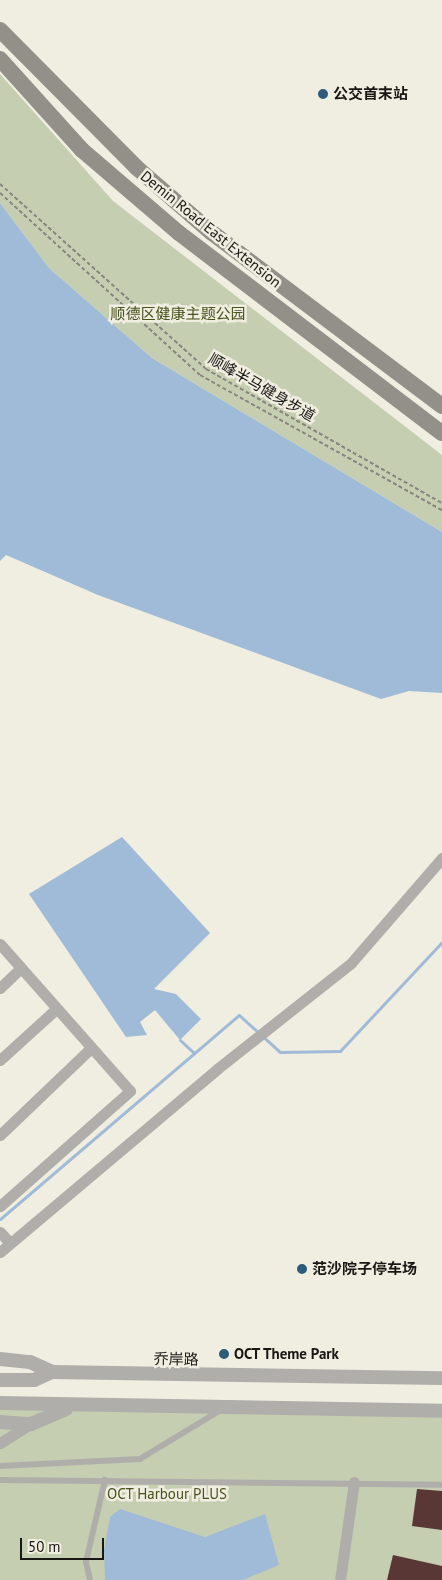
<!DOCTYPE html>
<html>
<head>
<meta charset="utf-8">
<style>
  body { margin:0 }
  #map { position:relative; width:442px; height:1580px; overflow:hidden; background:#f0ede1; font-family:"PT Sans","Noto Sans SC",sans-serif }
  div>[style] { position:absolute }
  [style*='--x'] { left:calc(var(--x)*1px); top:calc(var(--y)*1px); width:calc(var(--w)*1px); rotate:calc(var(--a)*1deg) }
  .green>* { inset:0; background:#c5ceb1 }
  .water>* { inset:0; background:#a0bbd7 }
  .stream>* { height:3px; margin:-1.5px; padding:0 1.5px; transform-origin:1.5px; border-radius:1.5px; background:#a0bbd7 }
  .building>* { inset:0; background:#593735 }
  .path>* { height:2px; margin-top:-1px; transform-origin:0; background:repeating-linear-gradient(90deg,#87857d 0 4px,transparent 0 6.5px) }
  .service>* { height:5.5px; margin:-2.75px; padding:0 2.75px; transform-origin:2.75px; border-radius:2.75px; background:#b0aeaa }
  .minor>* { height:11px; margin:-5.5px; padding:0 5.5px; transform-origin:5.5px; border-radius:5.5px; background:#b0aeaa }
  .tertiary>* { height:14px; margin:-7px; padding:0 7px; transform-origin:7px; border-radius:7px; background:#b0aeaa }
  .secondary>* { height:16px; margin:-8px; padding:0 8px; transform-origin:8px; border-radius:8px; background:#939089 }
  .dots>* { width:14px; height:14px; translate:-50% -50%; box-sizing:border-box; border:2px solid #f0ede1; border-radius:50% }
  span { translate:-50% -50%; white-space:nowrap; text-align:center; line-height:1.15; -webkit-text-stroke:5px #f0ede1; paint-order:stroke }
  .poi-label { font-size:15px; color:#181713; font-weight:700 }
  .left { translate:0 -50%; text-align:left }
  .street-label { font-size:15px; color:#181713 }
  .park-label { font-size:15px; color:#46521b }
  .scale { position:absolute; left:20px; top:1538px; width:84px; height:22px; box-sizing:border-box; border:2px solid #181713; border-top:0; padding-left:6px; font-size:15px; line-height:18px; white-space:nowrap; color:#181713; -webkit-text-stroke:4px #f0ede1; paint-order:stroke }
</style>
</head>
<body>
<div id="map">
  <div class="green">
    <i style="clip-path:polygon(0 74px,113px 201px,442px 455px,442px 532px,152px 358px,49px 268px,0 203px)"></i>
    <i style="clip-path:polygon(0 1409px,442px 1413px,442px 1580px,0 1580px)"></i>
  </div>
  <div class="water">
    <i style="clip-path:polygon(0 203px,49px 268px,152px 358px,442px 532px,442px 693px,409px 691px,381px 699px,98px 595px,6px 555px,0 561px)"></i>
    <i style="clip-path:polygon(122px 837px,210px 933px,154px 989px,176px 994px,201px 1019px,180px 1040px,155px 1010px,140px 1022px,147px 1035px,126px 1037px,29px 894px)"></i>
    <i style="clip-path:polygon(120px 1509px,205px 1537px,265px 1514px,279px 1565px,243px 1580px,105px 1580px,104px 1550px,110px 1517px)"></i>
  </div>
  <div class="stream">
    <i style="--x:180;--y:1040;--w:19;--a:43"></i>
    <i style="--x:0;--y:1219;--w:314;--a:-40.5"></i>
    <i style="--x:239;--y:1015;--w:55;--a:42.1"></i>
    <i style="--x:280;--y:1052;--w:60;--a:-1"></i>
    <i style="--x:340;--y:1051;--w:149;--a:-46.9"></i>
  </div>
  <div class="building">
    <i style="clip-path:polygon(417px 1489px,442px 1491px,442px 1530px,412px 1526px)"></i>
    <i style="clip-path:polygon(393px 1555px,442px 1566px,442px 1580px,387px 1580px)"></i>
  </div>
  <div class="path">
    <i style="--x:0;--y:184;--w:277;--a:41.9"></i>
    <i style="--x:206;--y:369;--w:271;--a:29.6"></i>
    <i style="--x:0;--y:193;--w:270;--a:42.3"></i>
    <i style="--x:200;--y:375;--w:277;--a:29.2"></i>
  </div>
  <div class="service">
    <i style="--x:0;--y:1466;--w:140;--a:-2.9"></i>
    <i style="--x:140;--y:1459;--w:95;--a:-31.2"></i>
    <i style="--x:0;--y:1480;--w:442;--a:0.6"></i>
    <i style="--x:90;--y:1580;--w:18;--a:-103"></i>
    <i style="--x:86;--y:1562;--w:84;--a:-77"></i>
  </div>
  <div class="minor">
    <i style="--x:0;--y:944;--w:196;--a:48.5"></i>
    <i style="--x:130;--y:1091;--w:174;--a:138.5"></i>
    <i style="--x:0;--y:988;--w:29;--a:-44"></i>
    <i style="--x:0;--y:1060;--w:76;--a:-42.3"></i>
    <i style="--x:0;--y:1135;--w:124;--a:-43.7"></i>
    <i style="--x:0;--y:1232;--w:15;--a:48"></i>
    <i style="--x:0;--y:1252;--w:284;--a:-40.1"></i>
    <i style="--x:217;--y:1069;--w:171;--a:-38.3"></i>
    <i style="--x:351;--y:963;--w:139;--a:-49.1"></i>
    <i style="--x:0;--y:1443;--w:36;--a:-32"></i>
    <i style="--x:340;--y:1580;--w:99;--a:-81.9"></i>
  </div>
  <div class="tertiary">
    <i style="--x:0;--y:1359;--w:30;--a:6"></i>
    <i style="--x:30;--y:1362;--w:24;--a:24"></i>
    <i style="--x:0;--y:1380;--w:34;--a:0"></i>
    <i style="--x:34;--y:1380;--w:20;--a:-24"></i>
    <i style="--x:52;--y:1372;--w:390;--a:0.9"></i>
    <i style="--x:0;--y:1403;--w:442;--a:1"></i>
    <i style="--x:0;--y:1422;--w:31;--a:4"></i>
    <i style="--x:31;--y:1424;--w:38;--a:-23"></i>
  </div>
  <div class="secondary">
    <i style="--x:0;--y:30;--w:194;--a:45.2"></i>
    <i style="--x:137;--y:168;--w:98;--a:40.9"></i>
    <i style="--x:211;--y:232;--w:289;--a:37"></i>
    <i style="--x:0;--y:59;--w:122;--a:48"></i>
    <i style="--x:82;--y:150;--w:128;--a:40.6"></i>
    <i style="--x:179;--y:233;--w:330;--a:37.3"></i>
  </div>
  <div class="dots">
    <i style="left:323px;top:94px;background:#2c5c7a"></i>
    <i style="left:302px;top:1269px;background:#2c5c7a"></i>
    <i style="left:224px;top:1354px;background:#2c5c7a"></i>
  </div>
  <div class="poi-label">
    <span class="left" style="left:333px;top:94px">公交首末站</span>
    <span class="left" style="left:312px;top:1269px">范沙院子停车场</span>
    <span class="left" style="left:234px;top:1354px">OCT Theme Park</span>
  </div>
  <div class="street-label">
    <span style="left:211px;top:229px;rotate:39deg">Demin Road East Extension</span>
    <span style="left:262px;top:387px;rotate:30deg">顺峰半马健身步道</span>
    <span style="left:176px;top:1359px;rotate:1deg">乔岸路</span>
  </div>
  <div class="park-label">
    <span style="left:178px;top:314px">顺德区健康主题公园</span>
    <span style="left:167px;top:1494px">OCT Harbour PLUS</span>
  </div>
  <div class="scale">50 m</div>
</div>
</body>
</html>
